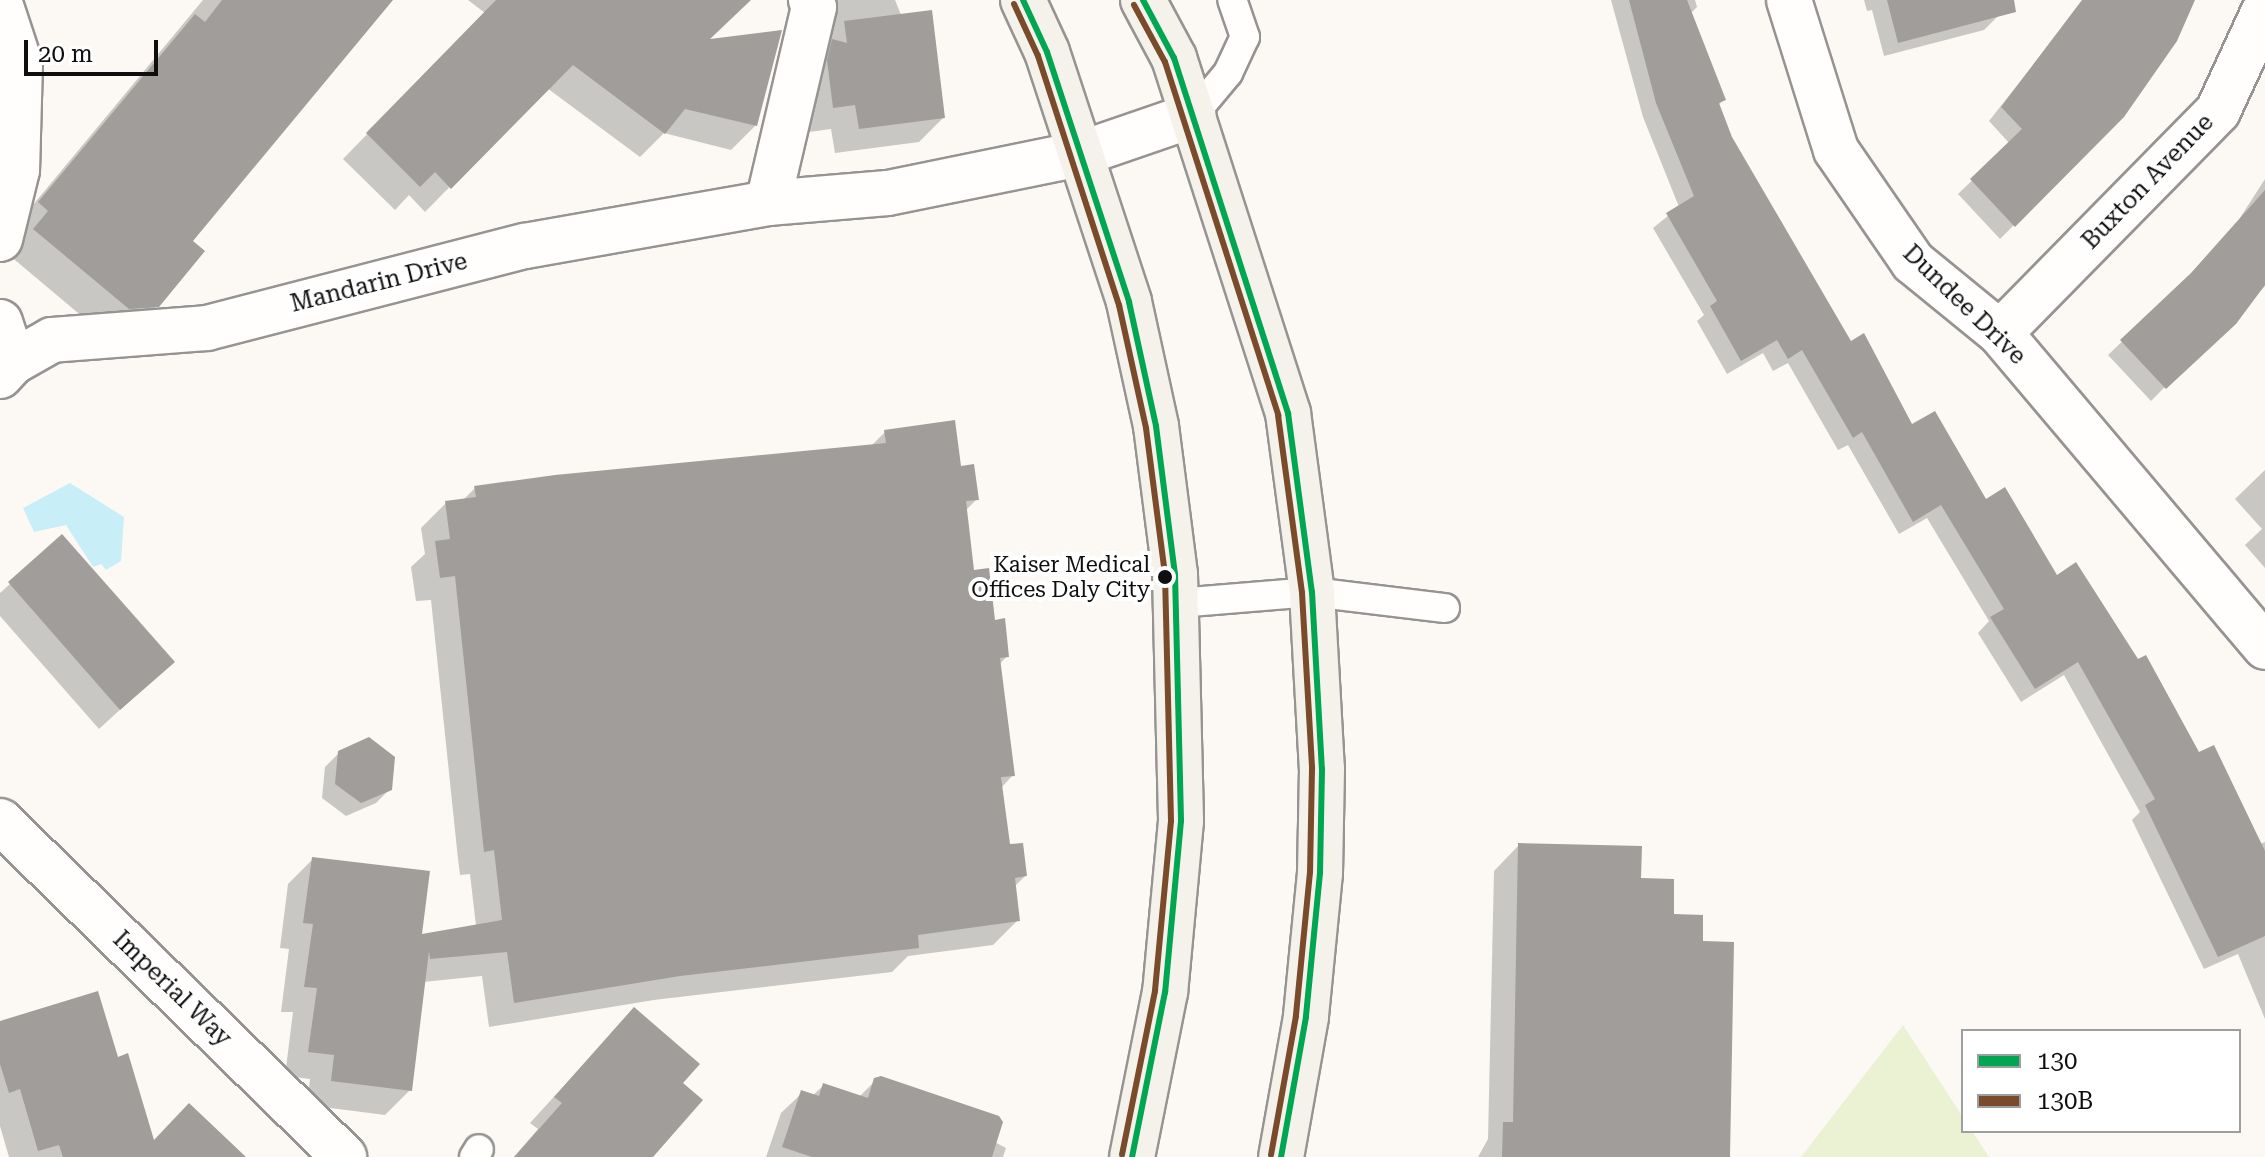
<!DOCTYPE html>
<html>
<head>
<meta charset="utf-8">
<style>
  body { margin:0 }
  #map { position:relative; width:2265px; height:1157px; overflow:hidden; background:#fcf9f4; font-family:"Roboto Serif",serif }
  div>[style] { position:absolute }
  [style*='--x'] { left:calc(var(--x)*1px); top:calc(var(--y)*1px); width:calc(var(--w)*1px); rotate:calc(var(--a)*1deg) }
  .green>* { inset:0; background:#eaf2d3 }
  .water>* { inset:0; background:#c8eef8 }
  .shadow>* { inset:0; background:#0003 }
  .building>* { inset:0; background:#a09d9a }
  .roads { filter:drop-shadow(2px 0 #969492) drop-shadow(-2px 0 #969492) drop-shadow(0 2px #969492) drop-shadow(0 -2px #969492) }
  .service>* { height:28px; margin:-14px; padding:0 14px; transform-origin:14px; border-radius:14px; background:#fffefd }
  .minor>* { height:44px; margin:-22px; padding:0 22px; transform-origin:22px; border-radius:22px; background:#fffefd }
  .secondary>* { height:44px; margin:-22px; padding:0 22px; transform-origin:22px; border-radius:22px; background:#f5f2eb }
  .bus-1>* { height:6px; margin:-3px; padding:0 3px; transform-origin:3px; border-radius:3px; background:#00a651 }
  .bus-2>* { height:6px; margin:-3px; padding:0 3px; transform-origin:3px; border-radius:3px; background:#7a4b2a }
  .dots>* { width:22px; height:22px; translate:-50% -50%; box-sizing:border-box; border:4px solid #fff; border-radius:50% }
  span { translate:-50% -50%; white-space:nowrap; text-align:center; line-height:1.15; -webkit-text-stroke:8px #fff; paint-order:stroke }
  .bus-label { font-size:22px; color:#0f0f0f }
  .right { translate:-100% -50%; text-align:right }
  .street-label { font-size:24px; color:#0f0f0f }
  .legend { position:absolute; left:1961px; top:1029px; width:280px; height:104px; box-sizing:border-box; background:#fff; border:2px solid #9f9f9f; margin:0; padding:10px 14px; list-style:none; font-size:24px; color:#0f0f0f }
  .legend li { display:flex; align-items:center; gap:16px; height:40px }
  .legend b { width:40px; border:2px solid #9f9f9f }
  .scale { position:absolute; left:24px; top:40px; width:134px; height:36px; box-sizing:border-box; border:4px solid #0f0f0f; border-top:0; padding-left:10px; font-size:24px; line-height:28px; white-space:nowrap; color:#0f0f0f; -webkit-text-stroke:6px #fff; paint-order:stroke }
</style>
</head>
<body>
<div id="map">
  <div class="green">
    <i style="clip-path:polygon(1903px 1025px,1963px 1117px,1963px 1131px,1972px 1131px,1989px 1157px,1801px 1157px)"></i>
  </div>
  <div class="water">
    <i style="clip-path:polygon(70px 483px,124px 517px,121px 561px,106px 570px,101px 564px,93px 567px,66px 525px,34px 532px,23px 508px)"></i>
  </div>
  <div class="shadow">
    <i style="clip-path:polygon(203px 0,390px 0,190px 241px,158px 305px,131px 332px,103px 334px,9px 255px,24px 238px,13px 229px)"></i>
    <i style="clip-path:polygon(468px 0,749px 0,706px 42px,756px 125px,731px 150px,664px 133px,640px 157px,547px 88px,425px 212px,409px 195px,395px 210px,343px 159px,485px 13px)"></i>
    <i style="clip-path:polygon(814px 0,895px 0,943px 118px,919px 142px,835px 153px,831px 129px,809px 132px,804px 85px,831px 37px)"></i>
    <i style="clip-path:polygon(1611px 0,1695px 0,1697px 7px,1690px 14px,1724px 100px,1718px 105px,1731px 138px,1850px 343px,1911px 427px,2056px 578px,2198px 755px,2260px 844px,2265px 842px,2265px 1019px,2238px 954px,2204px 969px,2132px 820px,2140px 812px,2064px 675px,2021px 702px,1978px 633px,1989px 621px,1927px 518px,1899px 534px,1848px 445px,1838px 450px,1788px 363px,1773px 371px,1763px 353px,1727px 374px,1697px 321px,1704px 315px,1653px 228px,1679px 207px,1643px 117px)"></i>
    <i style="clip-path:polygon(1864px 0,1993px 0,1998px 16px,1984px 30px,1884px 56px,1872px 10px,1867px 11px)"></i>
    <i style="clip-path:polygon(2084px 0,2192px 0,2175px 41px,2123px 116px,2000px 239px,1958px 194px,2010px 144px,1989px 121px)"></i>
    <i style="clip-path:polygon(2265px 179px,2265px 286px,2151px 401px,2108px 355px,2182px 284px,2236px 224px)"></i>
    <i style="clip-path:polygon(885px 432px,960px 468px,977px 499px,965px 511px,973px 572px,1007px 656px,999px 665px,1013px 775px,1001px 788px,1008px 846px,1025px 876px,1014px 887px,1018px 920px,993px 945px,908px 956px,892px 972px,654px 1000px,489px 1027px,482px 976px,423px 982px,410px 1090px,385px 1115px,307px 1105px,310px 1079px,285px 1076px,293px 1012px,281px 1012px,289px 949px,280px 948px,288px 884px,313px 859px,420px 936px,476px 926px,470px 874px,460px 875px,458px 859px,431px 600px,416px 601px,411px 567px,425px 554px,421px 528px,446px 503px,462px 501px,475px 488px,871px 446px)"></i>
    <i style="clip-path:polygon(2265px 470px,2265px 568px,2245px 545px,2262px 529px,2235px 499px)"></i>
    <i style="clip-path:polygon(62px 537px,172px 662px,99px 729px,0 616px,0 593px)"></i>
    <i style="clip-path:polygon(339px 753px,390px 789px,376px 803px,346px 816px,322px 798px,325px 767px)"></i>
    <i style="clip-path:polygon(1519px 845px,1639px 880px,1700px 943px,1728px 1157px,1478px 1157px,1488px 1139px,1494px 871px)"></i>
    <i style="clip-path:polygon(634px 1009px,680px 1083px,651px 1157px,514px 1157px,538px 1129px,530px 1123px)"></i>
    <i style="clip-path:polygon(0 1023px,116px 1060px,153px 1142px,243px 1157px,9px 1157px,0 1126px)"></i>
    <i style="clip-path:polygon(876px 1080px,1006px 1148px,1003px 1157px,766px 1157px,781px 1113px,802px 1093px,812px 1096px,824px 1085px,859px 1097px)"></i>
  </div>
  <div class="building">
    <i style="clip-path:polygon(222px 0,393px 0,193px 241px,205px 251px,159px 307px,129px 309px,33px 229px,48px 211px,38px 202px,195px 14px,205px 22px)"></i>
    <i style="clip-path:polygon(496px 0,751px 0,710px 39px,782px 30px,757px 126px,685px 109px,665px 134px,573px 65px,451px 189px,435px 172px,420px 187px,366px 133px)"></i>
    <i style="clip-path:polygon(1629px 0,1687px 0,1726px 100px,1719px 103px,1732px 137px,1851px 341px,1864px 333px,1912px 424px,1935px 411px,1986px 499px,2005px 487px,2057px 575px,2076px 562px,2138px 659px,2146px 655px,2199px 752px,2214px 745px,2265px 851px,2265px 936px,2218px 957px,2145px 805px,2155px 799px,2078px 662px,2035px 689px,1990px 617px,2004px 609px,1941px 505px,1913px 522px,1862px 432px,1853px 438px,1802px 350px,1788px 359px,1777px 340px,1741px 361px,1710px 306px,1717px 301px,1666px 213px,1694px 196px,1656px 103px)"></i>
    <i style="clip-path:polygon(1887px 0,2014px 0,2016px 12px,1898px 43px)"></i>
    <i style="clip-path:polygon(2082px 0,2195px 0,2177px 41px,2124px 117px,2015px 227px,1970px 179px,2022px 129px,2001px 107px)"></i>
    <i style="clip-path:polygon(932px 10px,945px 118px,859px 129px,855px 105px,833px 108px,827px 60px,832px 39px,847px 43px,844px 21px)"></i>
    <i style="clip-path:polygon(2265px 190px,2265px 285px,2236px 324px,2166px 389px,2120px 340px,2191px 273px)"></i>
    <i style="clip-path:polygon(955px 420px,961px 466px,974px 464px,979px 500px,966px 501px,974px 570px,989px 568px,995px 620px,1005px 618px,1009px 657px,1000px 658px,1015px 776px,1001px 777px,1010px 844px,1023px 843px,1027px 876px,1015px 878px,1020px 921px,918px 935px,919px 948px,680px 976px,514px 1003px,507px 952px,430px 959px,429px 951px,412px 1091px,331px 1081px,334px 1055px,308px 1052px,317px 988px,304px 987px,313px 924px,303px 923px,312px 857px,430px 871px,422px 934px,502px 920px,494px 850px,484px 852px,482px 834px,455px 576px,440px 578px,435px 541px,450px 539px,445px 501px,476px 497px,474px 486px,555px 475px,886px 443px,884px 430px)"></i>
    <i style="clip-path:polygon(62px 534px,175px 662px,120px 710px,8px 582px)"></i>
    <i style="clip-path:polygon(369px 737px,395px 757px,392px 790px,361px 803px,335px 784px,338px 751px)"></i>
    <i style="clip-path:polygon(1518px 843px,1642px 846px,1641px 878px,1674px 879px,1674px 914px,1703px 915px,1703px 941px,1734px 942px,1730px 1157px,1502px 1157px,1503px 1122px,1513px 1122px)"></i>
    <i style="clip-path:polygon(98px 991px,118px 1057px,128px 1053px,154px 1140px,189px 1103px,246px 1157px,63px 1157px,59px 1145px,38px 1151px,20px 1089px,9px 1093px,0 1064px,0 1021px)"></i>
    <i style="clip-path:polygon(634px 1007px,700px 1064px,683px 1083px,703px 1100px,653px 1157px,514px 1157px,562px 1103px,554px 1097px)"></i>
    <i style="clip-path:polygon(881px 1076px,999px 1116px,1003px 1122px,992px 1157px,812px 1157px,782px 1147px,801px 1090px,819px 1096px,823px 1083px,868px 1098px,874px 1078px)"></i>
  </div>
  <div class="roads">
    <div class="service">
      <i style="--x:1193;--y:115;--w:55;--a:-50.2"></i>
      <i style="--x:1228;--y:73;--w:40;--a:-65"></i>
      <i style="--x:1245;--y:37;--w:39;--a:-109"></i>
      <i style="--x:1178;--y:603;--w:134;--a:-4.7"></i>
      <i style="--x:1312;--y:592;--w:134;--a:6.9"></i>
      <i style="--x:474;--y:1157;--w:9;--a:-58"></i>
    </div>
    <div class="minor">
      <i style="--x:1789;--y:0;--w:157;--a:72.6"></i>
      <i style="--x:1836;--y:150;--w:136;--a:55.5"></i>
      <i style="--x:1913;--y:262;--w:112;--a:39.2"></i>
      <i style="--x:2000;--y:333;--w:411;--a:49.8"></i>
      <i style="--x:0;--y:3;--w:64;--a:71.8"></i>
      <i style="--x:20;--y:64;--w:106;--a:91.6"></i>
      <i style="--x:17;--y:170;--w:71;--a:103.8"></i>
      <i style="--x:768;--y:203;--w:201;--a:-76.8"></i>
      <i style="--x:814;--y:7;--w:8;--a:-113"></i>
      <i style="--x:0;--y:322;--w:42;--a:72"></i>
      <i style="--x:2000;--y:333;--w:311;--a:-45.5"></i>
      <i style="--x:2218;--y:111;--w:112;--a:-65.3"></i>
      <i style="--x:0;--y:376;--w:19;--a:-47"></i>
      <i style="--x:13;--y:362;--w:45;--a:-29.4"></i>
      <i style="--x:52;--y:340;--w:155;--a:-4.4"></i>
      <i style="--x:207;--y:328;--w:328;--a:-14.5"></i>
      <i style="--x:525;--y:246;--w:247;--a:-10"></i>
      <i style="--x:768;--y:203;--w:120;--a:-4.8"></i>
      <i style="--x:888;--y:193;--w:196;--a:-11.5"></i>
      <i style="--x:1080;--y:154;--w:120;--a:-19"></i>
      <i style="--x:0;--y:821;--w:481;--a:44.3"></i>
    </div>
    <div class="secondary">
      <i style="--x:1023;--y:0;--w:57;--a:65.2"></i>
      <i style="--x:1047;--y:52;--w:263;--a:71.8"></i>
      <i style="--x:1129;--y:302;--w:127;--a:77.7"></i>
      <i style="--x:1156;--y:426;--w:149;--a:82.7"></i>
      <i style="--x:1175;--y:574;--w:247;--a:88.6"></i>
      <i style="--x:1181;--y:821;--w:172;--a:95.3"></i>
      <i style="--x:1165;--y:992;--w:168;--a:101.3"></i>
      <i style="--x:1143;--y:0;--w:66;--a:61.9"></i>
      <i style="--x:1174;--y:58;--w:373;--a:72.2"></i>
      <i style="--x:1288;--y:413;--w:181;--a:82.4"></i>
      <i style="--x:1312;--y:592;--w:177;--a:86.8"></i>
      <i style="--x:1322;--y:769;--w:104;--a:91.1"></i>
      <i style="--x:1320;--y:873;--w:145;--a:95.6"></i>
      <i style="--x:1306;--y:1017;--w:142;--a:100.1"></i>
    </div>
  </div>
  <div class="bus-1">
    <i style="--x:1023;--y:0;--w:57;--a:65.2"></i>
    <i style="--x:1047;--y:52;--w:263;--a:71.8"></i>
    <i style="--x:1129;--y:302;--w:127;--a:77.7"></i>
    <i style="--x:1156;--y:426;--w:149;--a:82.7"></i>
    <i style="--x:1175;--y:574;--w:247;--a:88.6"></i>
    <i style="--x:1181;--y:821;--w:172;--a:95.3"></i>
    <i style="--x:1165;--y:992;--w:168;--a:101.3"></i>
    <i style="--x:1143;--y:0;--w:66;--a:61.9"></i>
    <i style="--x:1174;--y:58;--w:373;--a:72.2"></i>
    <i style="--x:1288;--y:413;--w:181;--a:82.4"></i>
    <i style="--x:1312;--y:592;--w:177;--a:86.8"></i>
    <i style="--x:1322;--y:769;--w:104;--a:91.1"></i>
    <i style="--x:1320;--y:873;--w:145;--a:95.6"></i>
    <i style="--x:1306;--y:1017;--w:142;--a:100.1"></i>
  </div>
  <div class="bus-2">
    <i style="--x:1014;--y:4;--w:57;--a:65.2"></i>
    <i style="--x:1038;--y:56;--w:262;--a:72"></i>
    <i style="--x:1119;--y:305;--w:126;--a:77.6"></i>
    <i style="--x:1146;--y:428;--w:148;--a:82.6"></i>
    <i style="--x:1165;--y:575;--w:246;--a:88.6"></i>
    <i style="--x:1171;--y:821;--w:171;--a:95.4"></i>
    <i style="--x:1155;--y:991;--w:167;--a:101.4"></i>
    <i style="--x:1134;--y:5;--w:65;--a:61.5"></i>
    <i style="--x:1165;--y:62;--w:371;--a:72.2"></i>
    <i style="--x:1278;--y:415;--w:180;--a:82.3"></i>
    <i style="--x:1302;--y:593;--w:176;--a:86.7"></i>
    <i style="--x:1312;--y:769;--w:103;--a:91.1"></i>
    <i style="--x:1310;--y:872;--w:145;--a:95.6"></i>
    <i style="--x:1296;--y:1016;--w:141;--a:100.2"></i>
  </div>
  <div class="dots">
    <i style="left:1165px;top:577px;background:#0f0f0f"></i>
  </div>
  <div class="bus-label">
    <span class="right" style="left:1150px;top:577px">Kaiser Medical<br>Offices Daly City</span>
  </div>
  <div class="street-label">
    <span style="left:2148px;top:182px;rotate:-46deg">Buxton Avenue</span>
    <span style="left:379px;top:283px;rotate:-14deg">Mandarin Drive</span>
    <span style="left:1964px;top:305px;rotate:44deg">Dundee Drive</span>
    <span style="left:172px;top:989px;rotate:44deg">Imperial Way</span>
  </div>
  <ul class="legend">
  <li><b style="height:10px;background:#00a651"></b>130</li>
  <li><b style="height:10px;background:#7a4b2a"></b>130B</li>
  </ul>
  <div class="scale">20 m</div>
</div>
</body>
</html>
